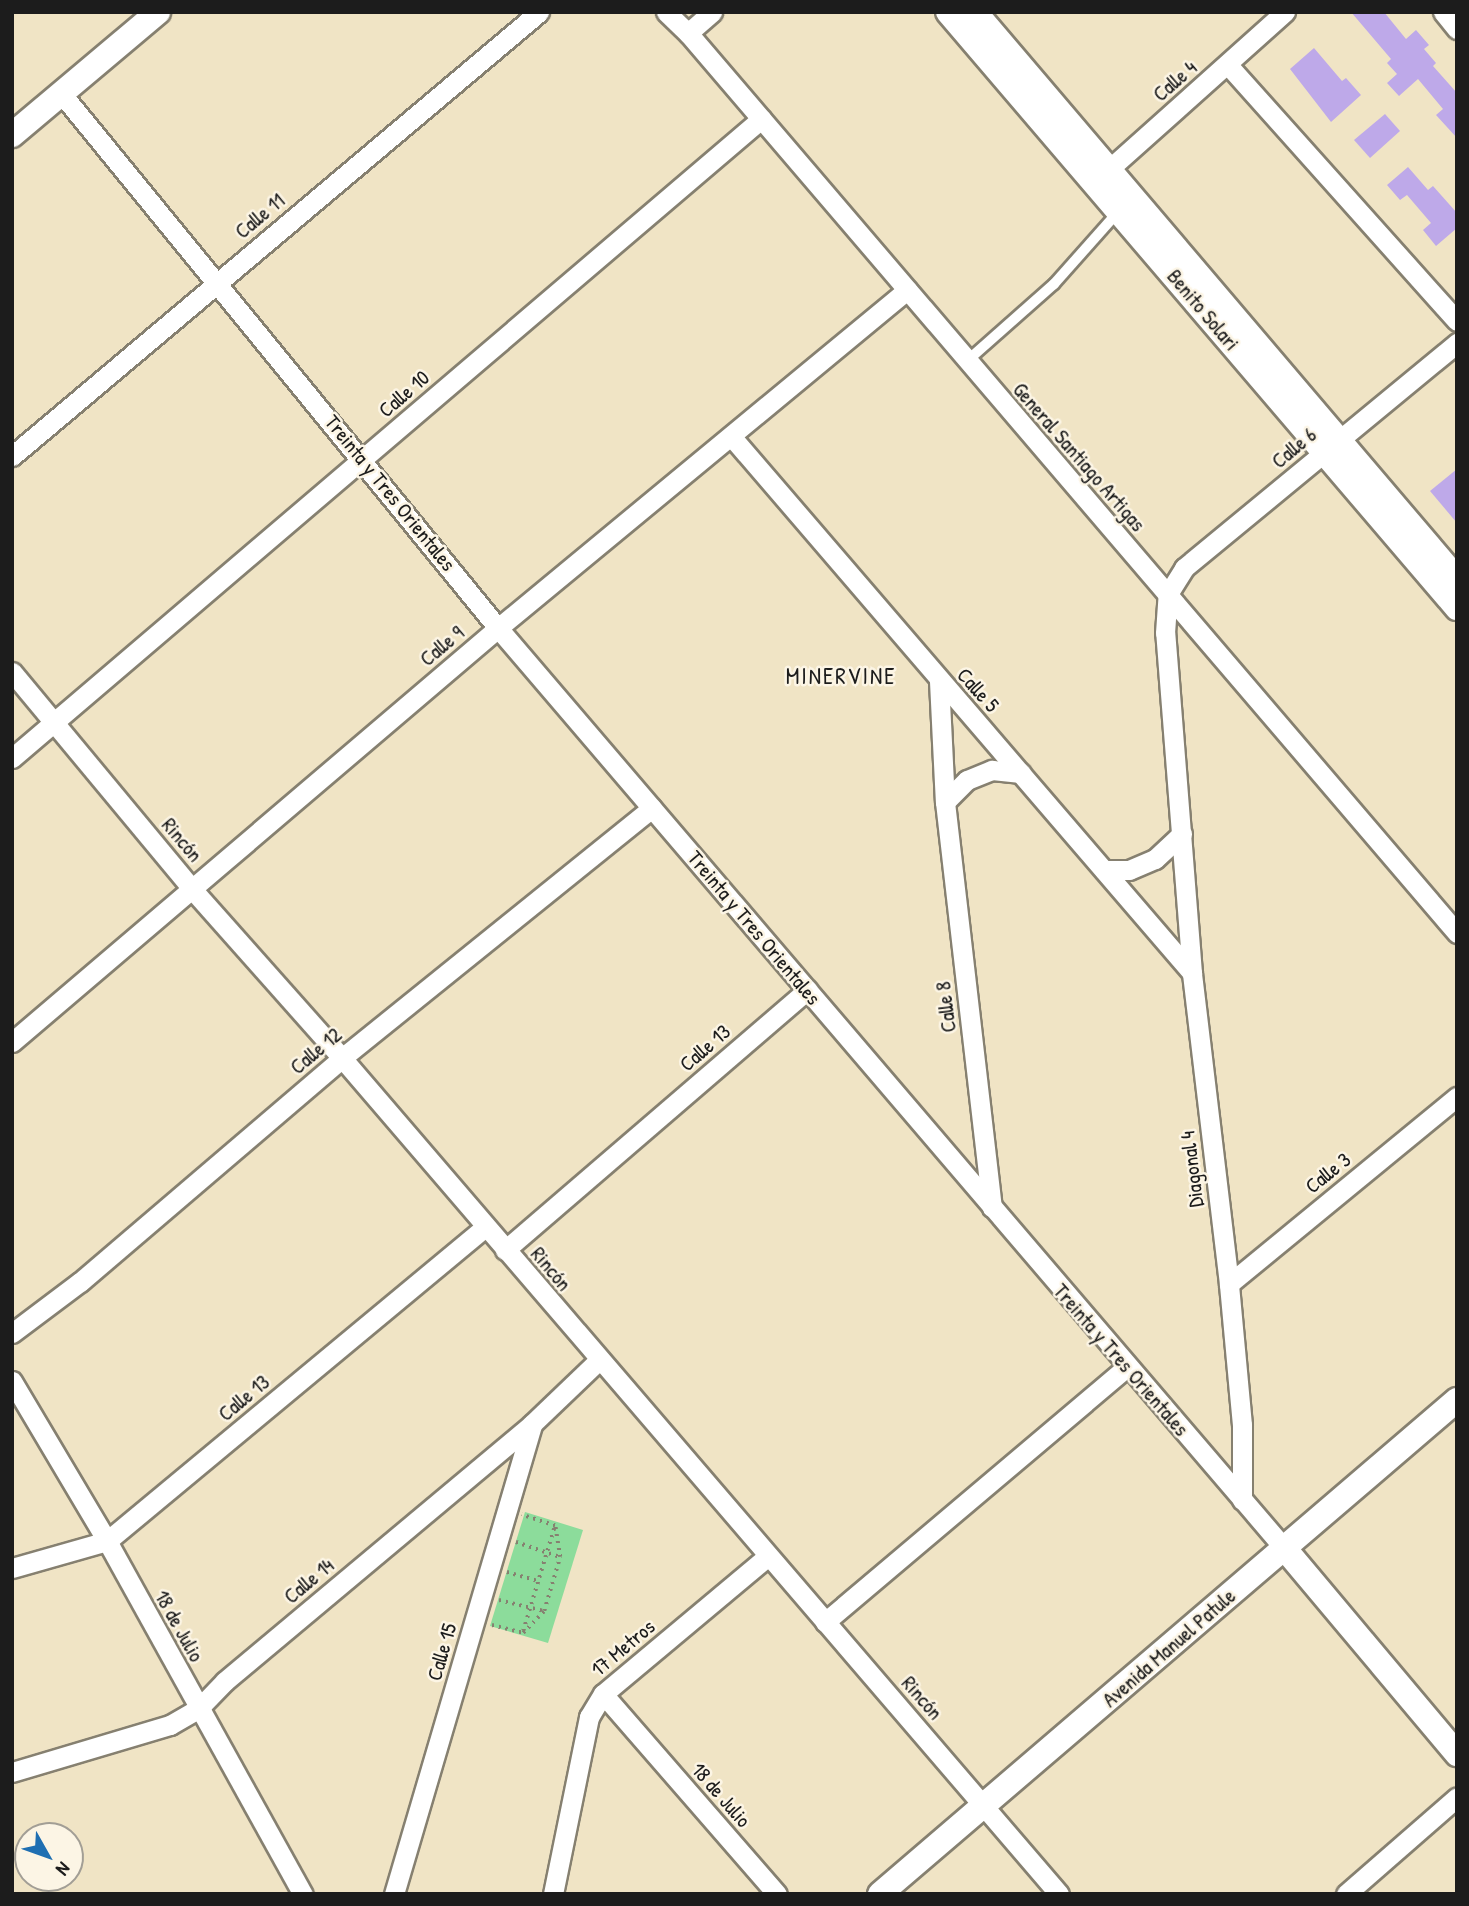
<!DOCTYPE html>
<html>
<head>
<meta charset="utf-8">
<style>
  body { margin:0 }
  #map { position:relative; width:1469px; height:1906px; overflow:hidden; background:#f0e4c5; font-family:"Patrick Hand",sans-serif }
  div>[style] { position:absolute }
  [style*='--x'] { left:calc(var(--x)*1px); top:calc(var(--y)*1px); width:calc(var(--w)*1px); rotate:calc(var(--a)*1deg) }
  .green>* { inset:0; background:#8cdc9b }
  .building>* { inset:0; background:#bea9e9 }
  .path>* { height:3.5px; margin-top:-1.75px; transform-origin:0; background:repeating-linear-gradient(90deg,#868070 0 2px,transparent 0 7px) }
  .roads { filter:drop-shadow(2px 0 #868070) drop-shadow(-2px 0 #868070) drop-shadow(0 2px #868070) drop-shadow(0 -2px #868070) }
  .service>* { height:10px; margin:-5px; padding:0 5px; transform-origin:5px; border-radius:5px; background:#fff }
  .minor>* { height:19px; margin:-9.5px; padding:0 9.5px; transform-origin:9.5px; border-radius:9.5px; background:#fff }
  .tertiary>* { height:24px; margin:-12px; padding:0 12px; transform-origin:12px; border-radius:12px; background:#fff }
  span { translate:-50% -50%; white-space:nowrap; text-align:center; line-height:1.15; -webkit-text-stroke:5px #fcf5e5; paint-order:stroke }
  .street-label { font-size:21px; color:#1c1c1c }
  .neighbourhood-label { font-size:23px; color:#1c1c1c; letter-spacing:2px }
  .frame { position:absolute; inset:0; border:14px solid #1c1c1c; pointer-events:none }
  .north { position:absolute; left:14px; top:1822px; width:70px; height:70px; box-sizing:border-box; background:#fcf5e5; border:2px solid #a29e95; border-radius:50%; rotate:130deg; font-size:19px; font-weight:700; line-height:28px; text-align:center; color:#1c1c1c }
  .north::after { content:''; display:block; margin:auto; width:24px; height:32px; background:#1f6fb2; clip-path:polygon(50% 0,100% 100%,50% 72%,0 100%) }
</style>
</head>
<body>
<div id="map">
  <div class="green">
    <i style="clip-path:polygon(525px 1512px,583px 1530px,548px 1643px,490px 1626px)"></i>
  </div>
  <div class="building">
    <i style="clip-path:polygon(1351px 12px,1384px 12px,1406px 39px,1416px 30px,1429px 45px,1424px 49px,1436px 63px,1433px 66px,1457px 93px,1457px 138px,1436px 115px,1443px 109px,1418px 79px,1399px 96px,1387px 83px,1397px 74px,1387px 63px,1391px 59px)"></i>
    <i style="clip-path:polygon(1314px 48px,1342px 81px,1346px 78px,1361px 95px,1331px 122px,1290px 69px)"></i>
    <i style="clip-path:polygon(1385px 114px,1400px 131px,1370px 158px,1354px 140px)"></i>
    <i style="clip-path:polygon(1408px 167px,1428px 190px,1433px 186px,1457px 213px,1457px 228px,1436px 246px,1423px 230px,1431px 223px,1407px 195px,1400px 200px,1387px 185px)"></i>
    <i style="clip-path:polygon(1457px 469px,1457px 523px,1430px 491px)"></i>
  </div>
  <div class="path">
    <i style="--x:516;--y:1542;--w:46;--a:18.8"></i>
    <i style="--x:507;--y:1572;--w:32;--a:16"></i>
    <i style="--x:499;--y:1600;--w:46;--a:13.7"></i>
    <i style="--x:492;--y:1625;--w:32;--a:14"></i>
    <i style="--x:523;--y:1633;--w:30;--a:-46"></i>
    <i style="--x:544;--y:1611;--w:56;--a:-73.5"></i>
    <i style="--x:560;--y:1557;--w:31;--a:-99"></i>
    <i style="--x:555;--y:1526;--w:35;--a:-162"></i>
    <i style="--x:523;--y:1631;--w:108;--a:-73.2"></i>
  </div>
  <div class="roads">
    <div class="service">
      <i style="--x:967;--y:361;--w:116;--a:-41.5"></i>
      <i style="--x:1054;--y:284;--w:96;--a:-48.4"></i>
    </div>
    <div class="minor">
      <i style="--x:666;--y:12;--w:30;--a:44"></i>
      <i style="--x:688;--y:33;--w:1184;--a:49.49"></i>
      <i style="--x:1443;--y:12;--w:22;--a:51"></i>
      <i style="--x:688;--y:33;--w:32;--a:-41"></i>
      <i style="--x:1228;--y:65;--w:343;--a:48.2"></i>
      <i style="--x:61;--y:93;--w:691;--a:50.76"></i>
      <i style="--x:498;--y:628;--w:1211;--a:49.49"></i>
      <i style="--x:1098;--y:179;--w:251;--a:-41.8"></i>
      <i style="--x:731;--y:436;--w:708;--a:49.35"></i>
      <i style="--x:12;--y:456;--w:689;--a:-40.11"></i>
      <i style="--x:12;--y:672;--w:282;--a:50.3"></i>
      <i style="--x:192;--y:889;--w:226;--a:48.4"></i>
      <i style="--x:342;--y:1058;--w:1101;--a:49.38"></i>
      <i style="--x:939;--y:681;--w:121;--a:87.2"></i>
      <i style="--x:945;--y:802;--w:408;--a:83.4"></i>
      <i style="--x:12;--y:758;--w:985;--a:-40.47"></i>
      <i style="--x:945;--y:802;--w:31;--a:-45"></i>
      <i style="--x:967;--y:780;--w:27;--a:-22"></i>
      <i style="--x:992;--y:770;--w:29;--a:6"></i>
      <i style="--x:1104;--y:870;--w:25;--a:0"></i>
      <i style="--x:1129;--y:870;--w:28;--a:-23"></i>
      <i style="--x:1155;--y:859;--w:37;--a:-43"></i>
      <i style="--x:12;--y:1042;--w:638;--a:-40.43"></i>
      <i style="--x:498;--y:628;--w:531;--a:-39.57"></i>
      <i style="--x:505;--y:1250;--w:399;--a:-40.7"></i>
      <i style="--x:1229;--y:1284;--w:295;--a:-39.4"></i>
      <i style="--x:12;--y:1333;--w:85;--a:-36.9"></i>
      <i style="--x:80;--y:1282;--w:345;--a:-40.5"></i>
      <i style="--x:342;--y:1058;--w:398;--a:-38.9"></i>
      <i style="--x:12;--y:1381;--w:186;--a:59.3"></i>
      <i style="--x:107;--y:1541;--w:404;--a:61"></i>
      <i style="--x:1242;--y:1500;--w:75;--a:-90"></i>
      <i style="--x:1242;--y:1425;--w:142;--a:-95.3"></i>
      <i style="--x:1229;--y:1284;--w:313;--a:-96.8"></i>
      <i style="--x:1192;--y:973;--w:341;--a:-94.5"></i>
      <i style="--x:1165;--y:633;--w:39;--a:-86"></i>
      <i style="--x:1168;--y:594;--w:31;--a:-58"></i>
      <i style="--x:1184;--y:568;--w:354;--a:-39.5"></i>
      <i style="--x:12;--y:1568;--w:99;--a:-15.9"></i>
      <i style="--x:107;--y:1541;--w:491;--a:-39.7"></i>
      <i style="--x:825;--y:1622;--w:395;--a:-40.2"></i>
      <i style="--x:603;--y:1694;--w:265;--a:49"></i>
      <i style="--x:12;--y:1772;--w:165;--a:-16.6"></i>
      <i style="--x:170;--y:1725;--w:34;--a:-30"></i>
      <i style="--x:199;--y:1708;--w:37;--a:-46"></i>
      <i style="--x:225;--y:1681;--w:400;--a:-39.9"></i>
      <i style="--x:532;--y:1424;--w:93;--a:-43.7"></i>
      <i style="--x:394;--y:1894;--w:490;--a:-73.6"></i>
      <i style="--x:553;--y:1894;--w:181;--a:-78.5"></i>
      <i style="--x:589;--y:1717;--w:27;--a:-59"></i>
      <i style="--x:603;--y:1694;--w:214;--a:-39.9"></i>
      <i style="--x:1346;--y:1894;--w:147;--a:-41.1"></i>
    </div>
    <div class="tertiary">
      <i style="--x:948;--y:12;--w:784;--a:49.5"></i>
      <i style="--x:975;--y:12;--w:744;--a:49.63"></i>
      <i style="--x:12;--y:135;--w:191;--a:-40.1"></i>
      <i style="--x:1285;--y:1549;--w:268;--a:50"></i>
      <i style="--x:880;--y:1894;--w:760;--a:-40.57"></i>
    </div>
  </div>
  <div class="street-label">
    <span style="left:1175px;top:81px;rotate:-41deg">Calle 4</span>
    <span style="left:260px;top:216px;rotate:-40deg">Calle 11</span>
    <span style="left:1203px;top:310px;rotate:50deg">Benito Solari</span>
    <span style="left:404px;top:394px;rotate:-41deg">Calle 10</span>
    <span style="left:1294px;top:448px;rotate:-40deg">Calle 6</span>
    <span style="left:1079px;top:457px;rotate:49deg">General Santiago Artigas</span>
    <span style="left:390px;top:493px;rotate:51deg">Treinta y Tres Orientales</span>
    <span style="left:442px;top:646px;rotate:-40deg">Calle 9</span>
    <span style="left:978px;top:690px;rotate:48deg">Calle 5</span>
    <span style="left:182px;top:840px;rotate:50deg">Rincón</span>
    <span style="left:754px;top:928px;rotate:50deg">Treinta y Tres Orientales</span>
    <span style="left:946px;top:1007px;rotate:-97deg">Calle 8</span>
    <span style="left:705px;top:1048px;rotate:-41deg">Calle 13</span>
    <span style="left:316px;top:1051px;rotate:-40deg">Calle 12</span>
    <span style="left:1192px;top:1169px;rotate:-97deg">Diagonal 4</span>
    <span style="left:1328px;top:1173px;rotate:-39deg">Calle 3</span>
    <span style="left:551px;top:1269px;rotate:50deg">Rincón</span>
    <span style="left:1121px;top:1360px;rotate:49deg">Treinta y Tres Orientales</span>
    <span style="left:244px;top:1398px;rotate:-40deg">Calle 13</span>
    <span style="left:309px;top:1581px;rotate:-40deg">Calle 14</span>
    <span style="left:179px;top:1626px;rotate:61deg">18 de Julio</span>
    <span style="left:623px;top:1648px;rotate:-40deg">17 Metros</span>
    <span style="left:1169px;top:1648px;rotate:-41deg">Avenida Manuel Patule</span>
    <span style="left:442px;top:1652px;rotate:-74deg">Calle 15</span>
    <span style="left:922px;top:1698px;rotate:49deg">Rincón</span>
    <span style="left:721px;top:1795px;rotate:49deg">18 de Julio</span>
  </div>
  <div class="neighbourhood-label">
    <span style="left:841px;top:676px">MINERVINE</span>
  </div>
  <div class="frame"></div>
  <div class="north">N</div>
</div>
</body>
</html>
